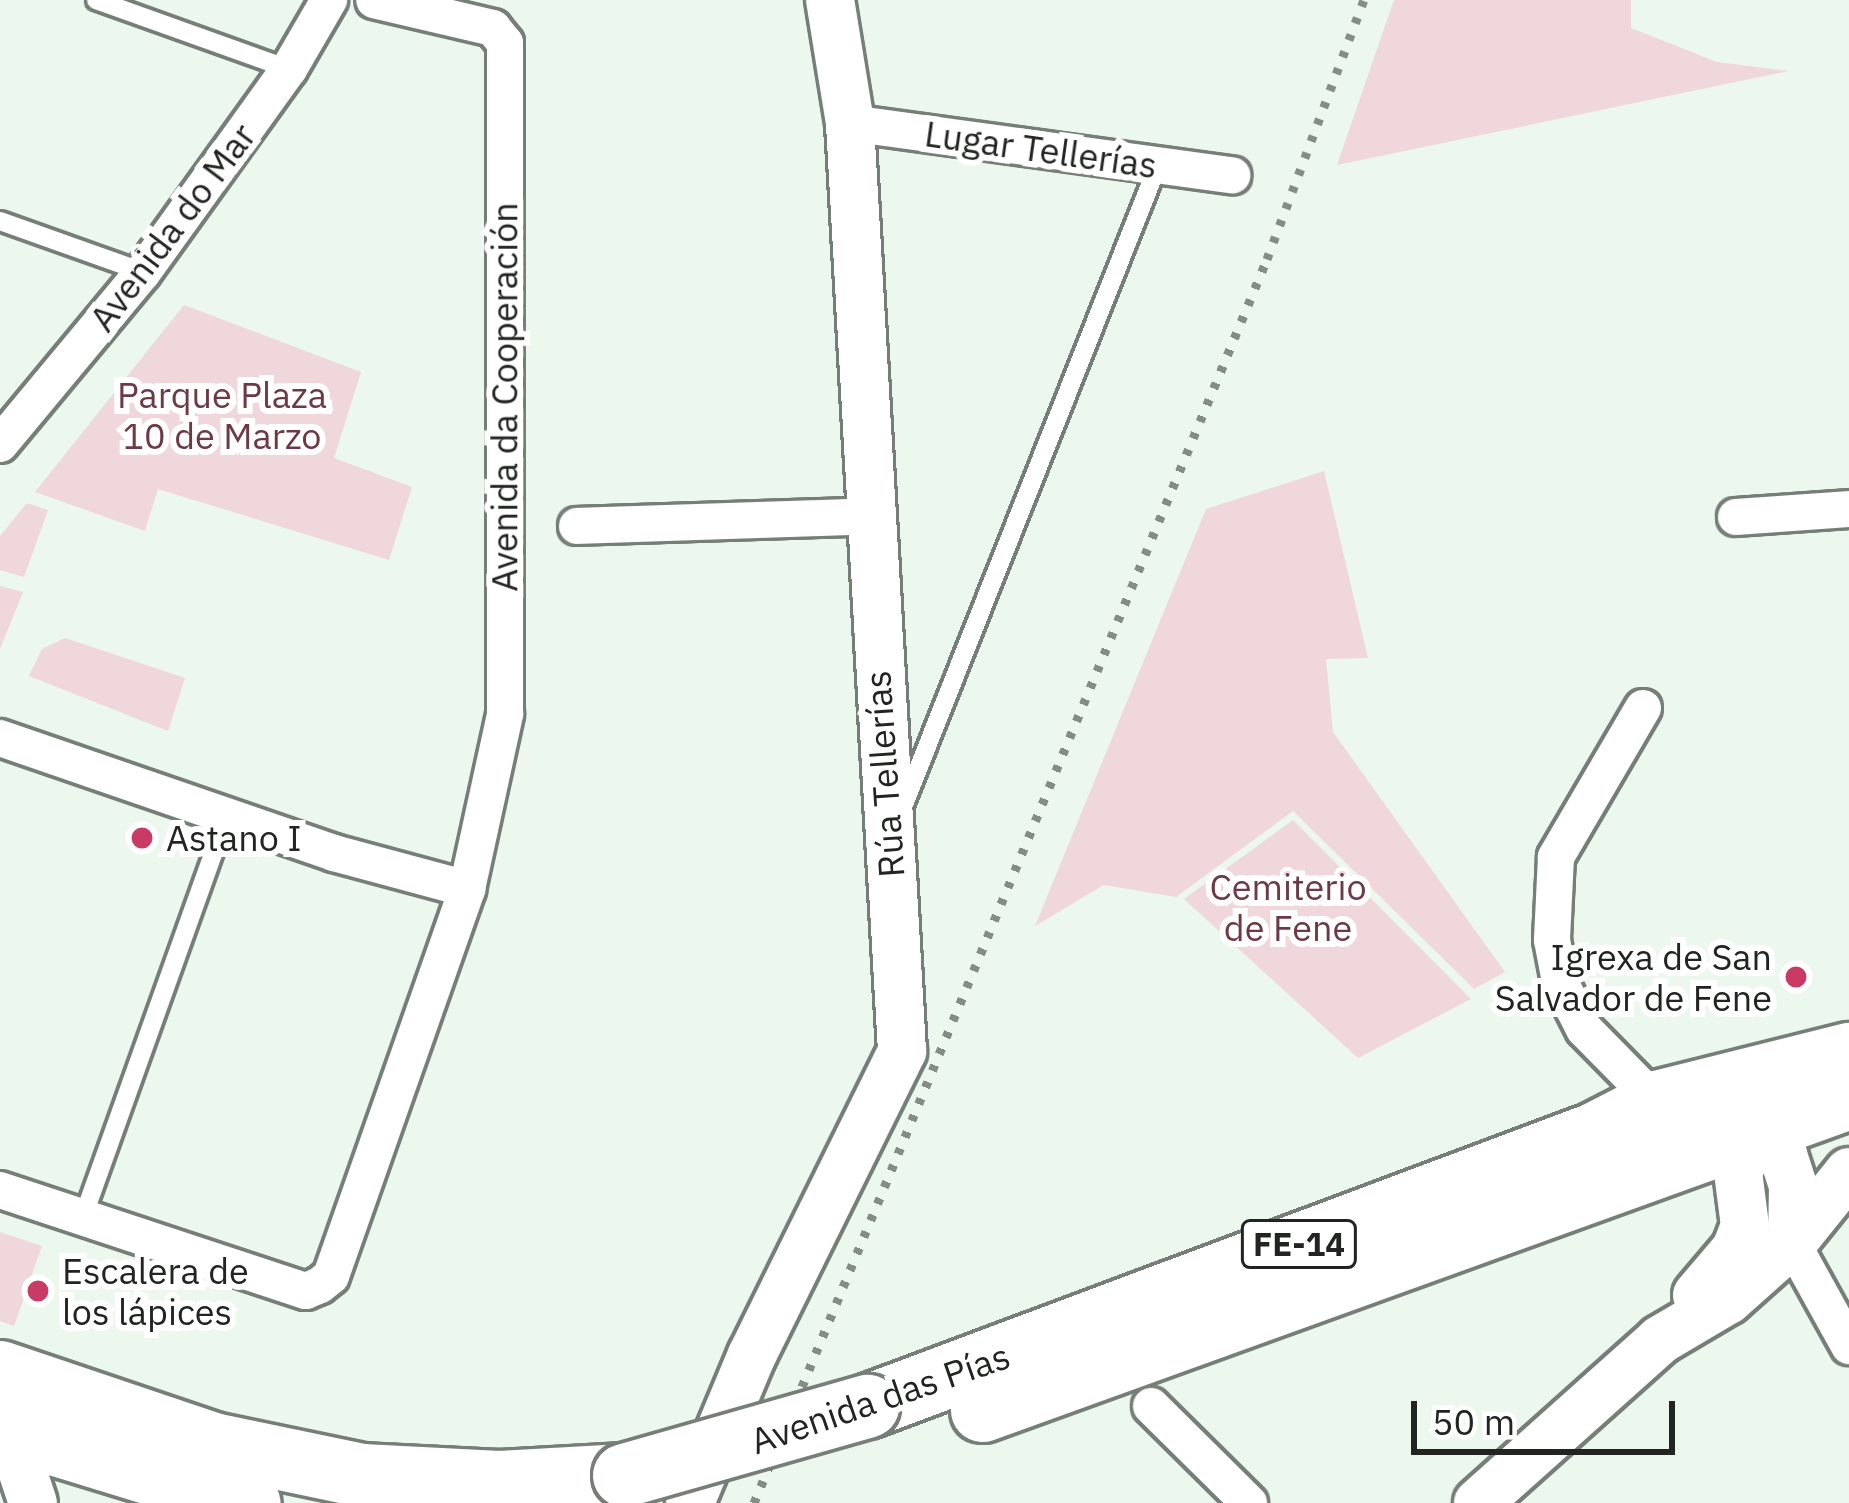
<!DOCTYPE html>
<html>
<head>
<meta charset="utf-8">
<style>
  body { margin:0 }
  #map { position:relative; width:1849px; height:1503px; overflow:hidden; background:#ecf7ee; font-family:"IBM Plex Sans",sans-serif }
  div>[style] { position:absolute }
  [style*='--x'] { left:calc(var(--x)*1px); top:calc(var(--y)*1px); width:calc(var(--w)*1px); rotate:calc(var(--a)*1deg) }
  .green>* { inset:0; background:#efd7db }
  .roads { filter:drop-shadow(3px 0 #767f77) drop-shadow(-3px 0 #767f77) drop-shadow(0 3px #767f77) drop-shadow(0 -3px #767f77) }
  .lane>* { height:18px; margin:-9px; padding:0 9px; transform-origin:9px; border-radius:9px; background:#fff }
  .street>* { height:36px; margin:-18px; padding:0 18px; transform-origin:18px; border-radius:18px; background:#fff }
  .secondary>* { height:48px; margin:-24px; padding:0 24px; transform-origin:24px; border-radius:24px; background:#fff }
  .highway>* { height:63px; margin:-31.5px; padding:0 31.5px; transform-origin:31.5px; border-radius:31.5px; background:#fff }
  .rail>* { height:9px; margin-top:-4.5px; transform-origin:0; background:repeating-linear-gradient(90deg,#858c86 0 6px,transparent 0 18px) }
  .bridges { filter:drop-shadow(3px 0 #767f77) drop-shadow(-3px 0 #767f77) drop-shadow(0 3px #767f77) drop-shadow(0 -3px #767f77) }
  .highway-bridge>* { height:63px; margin:-31.5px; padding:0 31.5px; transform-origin:31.5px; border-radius:31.5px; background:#fff }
  .dots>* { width:33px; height:33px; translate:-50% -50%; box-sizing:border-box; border:6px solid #fff; border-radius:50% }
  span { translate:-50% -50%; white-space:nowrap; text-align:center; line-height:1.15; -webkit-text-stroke:12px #fff; paint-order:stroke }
  .shield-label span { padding:3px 9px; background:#fff; border:3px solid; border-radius:9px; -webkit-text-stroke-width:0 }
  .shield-label { font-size:33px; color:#212421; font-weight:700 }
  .street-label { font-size:36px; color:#212421 }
  .park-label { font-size:36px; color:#6d3944 }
  .poi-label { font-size:36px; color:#212421 }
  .left { translate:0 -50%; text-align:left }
  .right { translate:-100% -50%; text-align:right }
  .scale { position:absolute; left:1411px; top:1401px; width:264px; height:54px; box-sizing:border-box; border:6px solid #212421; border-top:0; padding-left:15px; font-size:36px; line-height:42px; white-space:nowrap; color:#212421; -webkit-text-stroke:9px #fff; paint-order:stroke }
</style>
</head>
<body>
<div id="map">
  <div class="green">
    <i style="clip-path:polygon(1394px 0,1631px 0,1631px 28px,1717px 62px,1789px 71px,1337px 165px)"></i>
    <i style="clip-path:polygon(184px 305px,361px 372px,334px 458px,412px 487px,389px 560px,158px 489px,145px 531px,35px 492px)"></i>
    <i style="clip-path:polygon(1324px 471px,1368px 658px,1326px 659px,1333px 732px,1505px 972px,1474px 989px,1293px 811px,1176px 897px,1104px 885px,1035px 926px,1206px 509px)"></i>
    <i style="clip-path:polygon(27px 503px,48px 510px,24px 577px,0 570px,0 536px)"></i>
    <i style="clip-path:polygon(0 586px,23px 592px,0 649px)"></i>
    <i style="clip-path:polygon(65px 638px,185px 678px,168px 731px,29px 676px,42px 649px)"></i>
    <i style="clip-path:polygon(1293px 820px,1471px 999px,1358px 1058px,1184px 899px)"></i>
    <i style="clip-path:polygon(0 1232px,42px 1246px,14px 1326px,0 1321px)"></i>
  </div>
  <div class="roads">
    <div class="lane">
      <i style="--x:96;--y:0;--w:205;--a:19.7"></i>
      <i style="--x:0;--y:221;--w:152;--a:19.6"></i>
      <i style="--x:903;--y:807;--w:691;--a:-68.34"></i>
      <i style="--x:82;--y:1220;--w:430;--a:-70.3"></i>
    </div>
    <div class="street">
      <i style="--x:850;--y:123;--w:386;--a:7.8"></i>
      <i style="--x:0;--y:444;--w:224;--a:-50.3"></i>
      <i style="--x:143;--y:272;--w:250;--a:-54.3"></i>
      <i style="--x:289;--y:69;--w:80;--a:-59.9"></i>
      <i style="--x:1736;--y:517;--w:113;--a:-4"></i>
      <i style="--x:577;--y:526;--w:294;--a:-1.9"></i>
      <i style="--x:1643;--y:708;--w:173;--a:120.3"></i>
      <i style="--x:1556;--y:857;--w:83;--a:92.8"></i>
      <i style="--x:1552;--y:940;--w:43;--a:79.2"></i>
      <i style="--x:1560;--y:982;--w:53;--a:62.9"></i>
      <i style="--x:1584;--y:1029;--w:103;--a:45.4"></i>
      <i style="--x:0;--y:738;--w:353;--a:19"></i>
      <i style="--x:334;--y:853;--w:138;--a:15.1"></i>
      <i style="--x:0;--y:1190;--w:322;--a:18.3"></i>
      <i style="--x:306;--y:1291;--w:15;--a:-23"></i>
      <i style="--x:320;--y:1285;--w:14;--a:-39"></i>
      <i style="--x:331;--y:1276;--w:410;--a:-70.6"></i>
      <i style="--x:467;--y:889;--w:179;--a:-77.7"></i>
      <i style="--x:505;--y:714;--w:671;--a:-90"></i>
      <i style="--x:505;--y:43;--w:19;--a:-129"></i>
      <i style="--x:493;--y:28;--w:122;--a:-166.8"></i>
      <i style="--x:1792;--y:1243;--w:118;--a:61"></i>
      <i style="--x:1151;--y:1406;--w:138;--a:44.7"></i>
    </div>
    <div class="secondary">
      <i style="--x:1728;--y:1121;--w:28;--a:13"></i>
      <i style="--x:1755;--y:1127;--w:40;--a:45"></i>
      <i style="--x:1783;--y:1155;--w:33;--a:72"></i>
      <i style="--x:1793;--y:1186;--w:57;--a:91"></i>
      <i style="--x:1697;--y:1295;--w:60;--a:-49.7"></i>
      <i style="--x:1736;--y:1249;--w:25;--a:-69"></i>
      <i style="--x:1745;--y:1226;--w:54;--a:-97.4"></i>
      <i style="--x:1738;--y:1172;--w:66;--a:-65"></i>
      <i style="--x:0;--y:1438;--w:30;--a:50"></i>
      <i style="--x:19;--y:1461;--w:44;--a:71.6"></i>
      <i style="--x:690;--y:1503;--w:160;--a:-67.3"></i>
      <i style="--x:752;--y:1355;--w:339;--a:-63.7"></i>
      <i style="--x:902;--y:1051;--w:929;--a:-93.21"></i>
      <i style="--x:850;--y:123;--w:125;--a:-99.2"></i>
      <i style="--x:1478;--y:1503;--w:244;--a:-41.8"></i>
      <i style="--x:1660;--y:1340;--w:79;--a:-30.5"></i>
      <i style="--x:1728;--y:1300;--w:86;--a:-41.7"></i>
      <i style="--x:1792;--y:1243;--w:91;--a:-51.2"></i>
    </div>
    <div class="highway">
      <i style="--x:0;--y:1372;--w:225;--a:18.7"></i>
      <i style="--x:213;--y:1444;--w:151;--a:11.8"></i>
      <i style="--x:361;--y:1475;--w:138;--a:2.9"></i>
      <i style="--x:499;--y:1482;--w:125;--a:-3.2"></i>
      <i style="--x:867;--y:1406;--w:776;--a:-20.51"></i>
      <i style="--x:1594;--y:1134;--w:70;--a:-27.3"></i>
      <i style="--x:1656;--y:1102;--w:199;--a:-14"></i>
      <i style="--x:982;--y:1410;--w:922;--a:-19.85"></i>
      <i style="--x:0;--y:1427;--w:260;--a:17"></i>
    </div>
  </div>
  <div class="rail">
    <i style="--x:754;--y:1503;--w:1346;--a:-67.59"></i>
    <i style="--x:1267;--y:259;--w:277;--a:-69.5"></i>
  </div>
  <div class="bridges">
    <div class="highway-bridge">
      <i style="--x:624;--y:1475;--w:253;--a:-15.9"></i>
    </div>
  </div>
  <div class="dots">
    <i style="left:142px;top:838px;background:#c93b65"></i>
    <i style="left:1796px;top:977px;background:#c93b65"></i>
    <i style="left:38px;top:1291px;background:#c93b65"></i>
  </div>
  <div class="shield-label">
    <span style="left:1299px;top:1244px">FE-14</span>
  </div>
  <div class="street-label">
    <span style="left:1041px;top:149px;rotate:8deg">Lugar Tellerías</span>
    <span style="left:172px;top:227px;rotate:-53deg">Avenida do Mar</span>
    <span style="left:504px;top:397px;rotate:-90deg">Avenida da Cooperación</span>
    <span style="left:884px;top:774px;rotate:-94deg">Rúa Tellerías</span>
    <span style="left:880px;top:1398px;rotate:-19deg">Avenida das Pías</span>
  </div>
  <div class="park-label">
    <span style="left:222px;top:415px">Parque Plaza<br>10 de Marzo</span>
    <span style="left:1288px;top:907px">Cemiterio<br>de Fene</span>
  </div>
  <div class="poi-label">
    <span class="left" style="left:166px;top:838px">Astano I</span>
    <span class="right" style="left:1772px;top:977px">Igrexa de San<br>Salvador de Fene</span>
    <span class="left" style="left:62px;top:1291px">Escalera de<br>los lápices</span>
  </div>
  <div class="scale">50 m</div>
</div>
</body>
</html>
